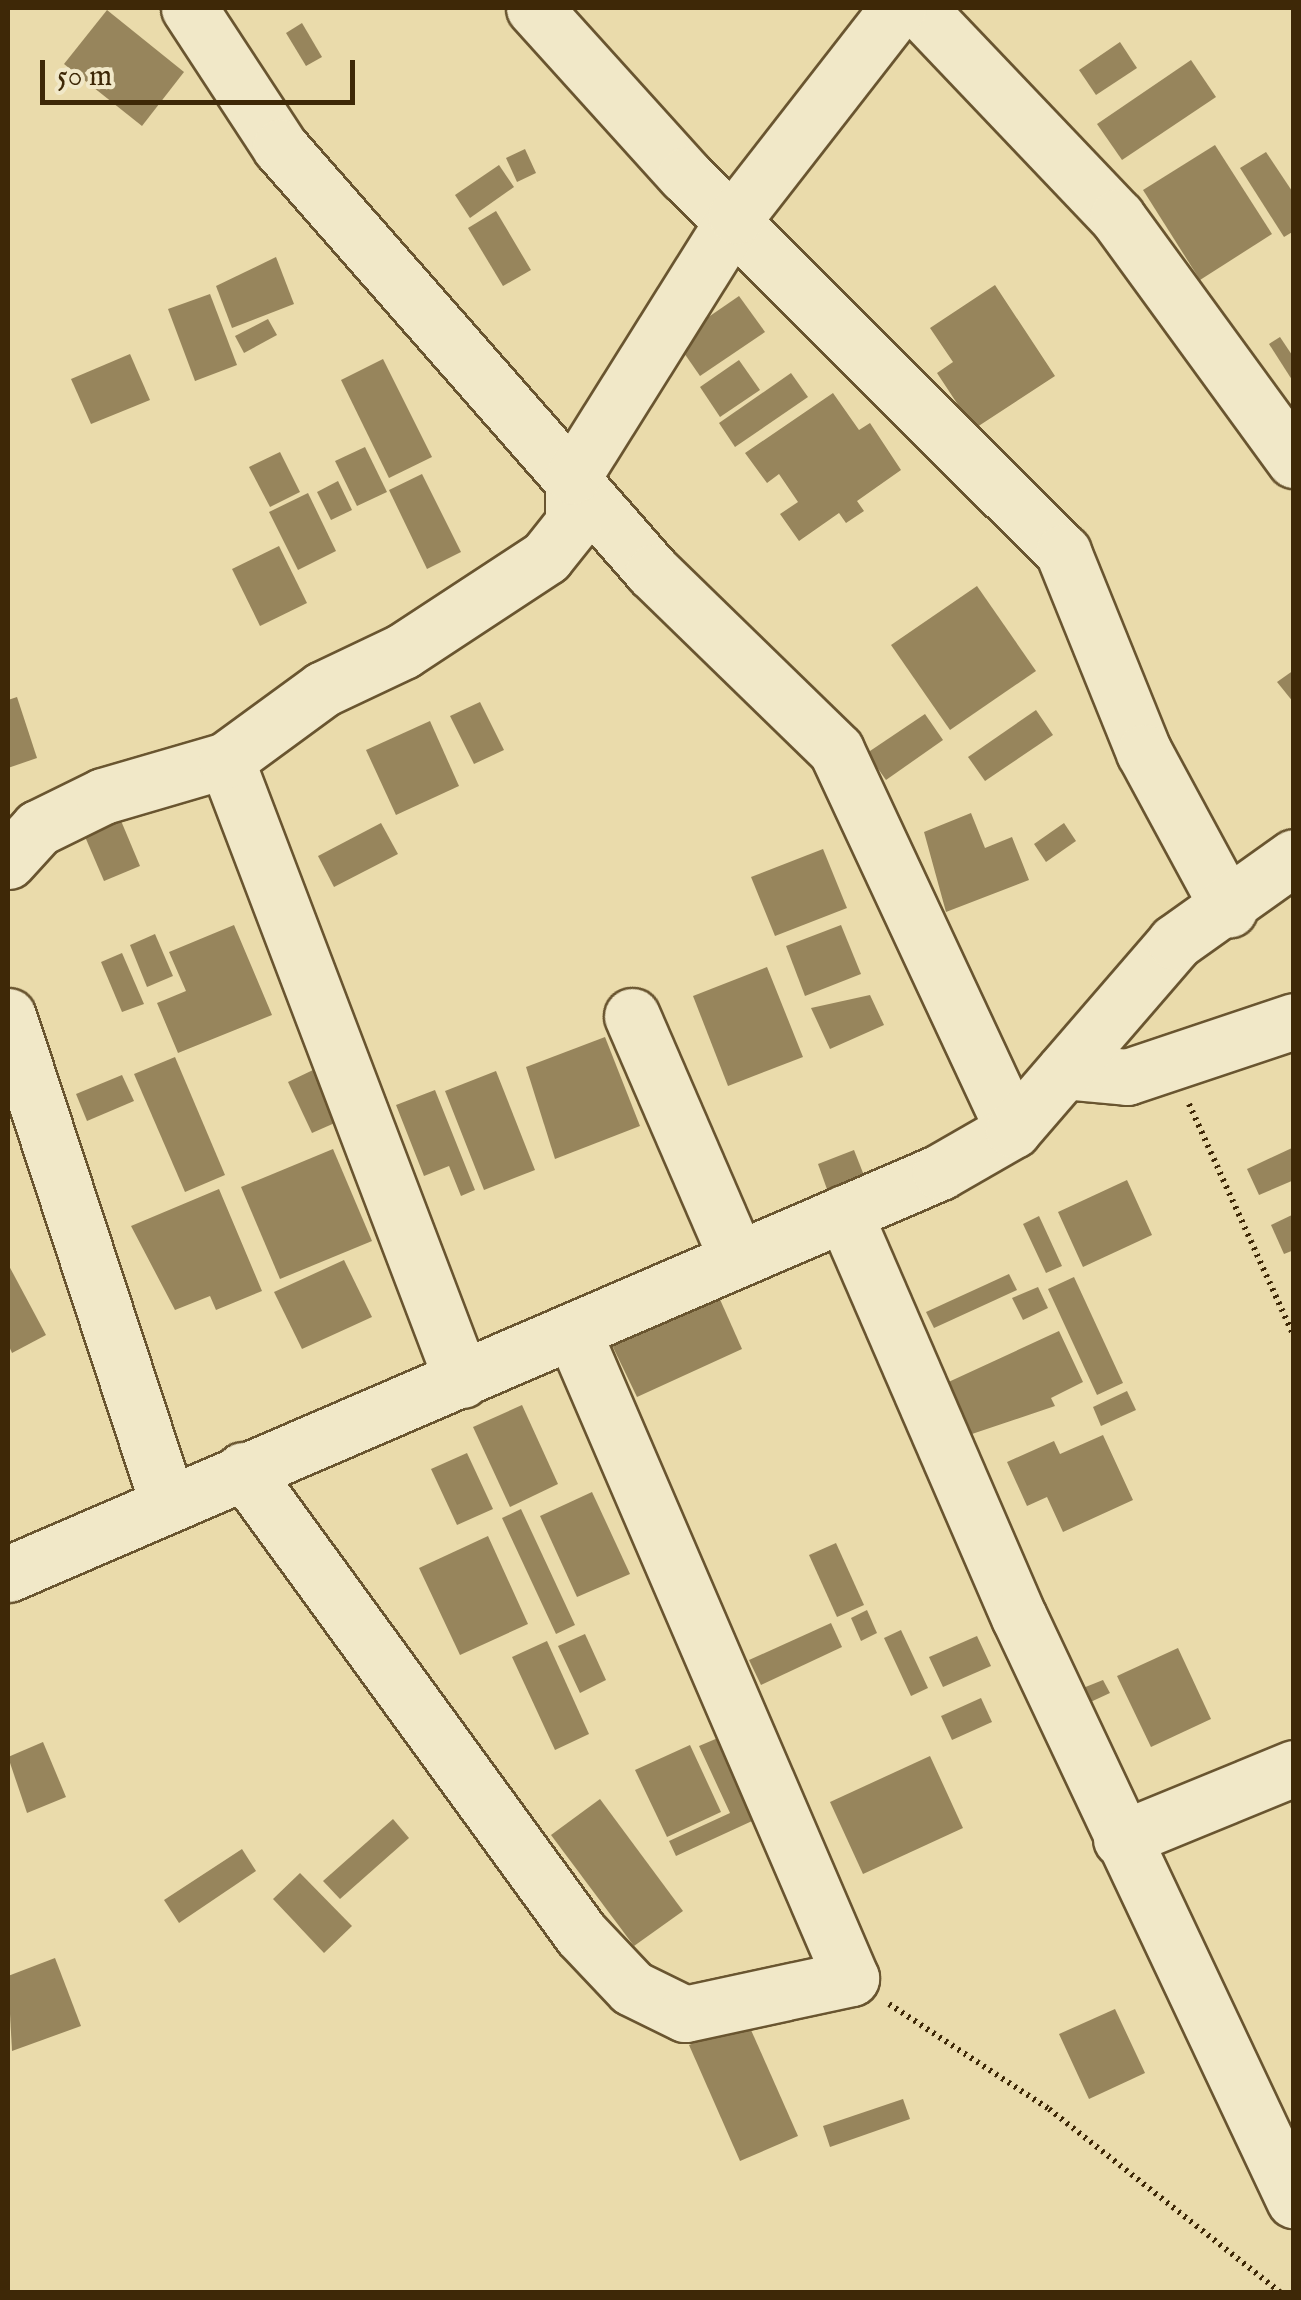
<!DOCTYPE html>
<html>
<head>
<meta charset="utf-8">
<style>
  body { margin:0 }
  #map { position:relative; width:1301px; height:2300px; overflow:hidden; background:#eadbab; font-family:"IM FELL English",serif }
  div>[style] { position:absolute }
  [style*='--x'] { left:calc(var(--x)*1px); top:calc(var(--y)*1px); width:calc(var(--w)*1px); rotate:calc(var(--a)*1deg) }
  .building>* { inset:0; background:#97855c }
  .path>* { height:6px; margin-top:-3px; transform-origin:0; background:repeating-linear-gradient(90deg,#3e2807 0 2.5px,transparent 0 7.5px) }
  .roads { filter:drop-shadow(2px 0 #695530) drop-shadow(-2px 0 #695530) drop-shadow(0 2px #695530) drop-shadow(0 -2px #695530) }
  .minor>* { height:55px; margin:-27.5px; padding:0 27.5px; transform-origin:27.5px; border-radius:27.5px; background:#f1e8c8 }
  span { translate:-50% -50%; white-space:nowrap; text-align:center; line-height:1.15; -webkit-text-stroke:8px #f1e8c8; paint-order:stroke }
  .frame { position:absolute; inset:0; border:10px solid #3e2807; pointer-events:none }
  .scale { position:absolute; left:40px; top:60px; width:315px; height:45px; box-sizing:border-box; border:5px solid #3e2807; border-top:0; padding-left:12px; font-size:30px; line-height:35px; white-space:nowrap; color:#3e2807; -webkit-text-stroke:8px #f1e8c8; paint-order:stroke }
</style>
</head>
<body>
<div id="map">
  <div class="building">
    <i style="clip-path:polygon(107px 10px,184px 72px,142px 126px,64px 64px)"></i>
    <i style="clip-path:polygon(302px 23px,322px 57px,306px 66px,286px 33px)"></i>
    <i style="clip-path:polygon(1120px 42px,1137px 68px,1096px 95px,1079px 70px)"></i>
    <i style="clip-path:polygon(1191px 60px,1216px 97px,1122px 160px,1097px 124px)"></i>
    <i style="clip-path:polygon(1215px 145px,1272px 234px,1200px 280px,1143px 190px)"></i>
    <i style="clip-path:polygon(525px 149px,536px 173px,517px 182px,506px 158px)"></i>
    <i style="clip-path:polygon(1266px 152px,1294px 194px,1294px 231px,1284px 237px,1240px 168px)"></i>
    <i style="clip-path:polygon(499px 165px,514px 187px,470px 218px,455px 195px)"></i>
    <i style="clip-path:polygon(496px 211px,531px 270px,503px 286px,468px 228px)"></i>
    <i style="clip-path:polygon(276px 257px,294px 304px,232px 328px,216px 286px)"></i>
    <i style="clip-path:polygon(995px 285px,1055px 376px,974px 429px,937px 373px,953px 362px,930px 328px)"></i>
    <i style="clip-path:polygon(210px 294px,237px 365px,195px 381px,168px 309px)"></i>
    <i style="clip-path:polygon(739px 296px,765px 332px,700px 376px,675px 340px)"></i>
    <i style="clip-path:polygon(268px 319px,277px 335px,244px 353px,235px 336px)"></i>
    <i style="clip-path:polygon(1280px 337px,1294px 358px,1294px 383px,1269px 344px)"></i>
    <i style="clip-path:polygon(130px 354px,150px 400px,91px 424px,71px 379px)"></i>
    <i style="clip-path:polygon(383px 359px,432px 457px,389px 478px,341px 380px)"></i>
    <i style="clip-path:polygon(739px 360px,760px 390px,720px 417px,700px 387px)"></i>
    <i style="clip-path:polygon(791px 373px,808px 397px,735px 447px,719px 423px)"></i>
    <i style="clip-path:polygon(833px 393px,859px 430px,870px 423px,901px 470px,857px 501px,864px 511px,846px 523px,839px 513px,799px 541px,780px 514px,798px 502px,779px 474px,767px 483px,745px 453px)"></i>
    <i style="clip-path:polygon(365px 447px,387px 492px,357px 506px,335px 461px)"></i>
    <i style="clip-path:polygon(280px 452px,300px 492px,270px 507px,249px 467px)"></i>
    <i style="clip-path:polygon(422px 474px,461px 552px,427px 569px,389px 490px)"></i>
    <i style="clip-path:polygon(338px 481px,352px 510px,331px 520px,317px 492px)"></i>
    <i style="clip-path:polygon(308px 493px,336px 551px,298px 570px,269px 512px)"></i>
    <i style="clip-path:polygon(279px 546px,307px 603px,260px 626px,232px 569px)"></i>
    <i style="clip-path:polygon(977px 586px,1036px 671px,950px 730px,891px 645px)"></i>
    <i style="clip-path:polygon(1294px 670px,1294px 703px,1277px 682px)"></i>
    <i style="clip-path:polygon(17px 697px,37px 758px,8px 768px,8px 700px)"></i>
    <i style="clip-path:polygon(480px 702px,504px 750px,474px 764px,450px 716px)"></i>
    <i style="clip-path:polygon(1036px 710px,1053px 735px,985px 781px,968px 757px)"></i>
    <i style="clip-path:polygon(925px 714px,943px 740px,886px 780px,867px 753px)"></i>
    <i style="clip-path:polygon(430px 721px,459px 786px,396px 815px,366px 750px)"></i>
    <i style="clip-path:polygon(971px 813px,985px 848px,1012px 837px,1029px 880px,946px 912px,924px 832px)"></i>
    <i style="clip-path:polygon(119px 816px,140px 866px,104px 881px,83px 832px)"></i>
    <i style="clip-path:polygon(381px 823px,398px 854px,334px 887px,318px 856px)"></i>
    <i style="clip-path:polygon(1064px 823px,1076px 841px,1046px 862px,1034px 844px)"></i>
    <i style="clip-path:polygon(823px 849px,847px 908px,775px 936px,751px 877px)"></i>
    <i style="clip-path:polygon(234px 925px,272px 1015px,178px 1053px,157px 1003px,186px 991px,169px 952px)"></i>
    <i style="clip-path:polygon(841px 925px,861px 974px,805px 996px,786px 946px)"></i>
    <i style="clip-path:polygon(155px 934px,173px 976px,147px 987px,130px 945px)"></i>
    <i style="clip-path:polygon(122px 953px,144px 1004px,122px 1012px,101px 962px)"></i>
    <i style="clip-path:polygon(767px 967px,803px 1057px,728px 1086px,693px 996px)"></i>
    <i style="clip-path:polygon(870px 995px,884px 1025px,830px 1049px,811px 1008px)"></i>
    <i style="clip-path:polygon(605px 1037px,640px 1126px,555px 1159px,526px 1067px)"></i>
    <i style="clip-path:polygon(175px 1057px,225px 1175px,185px 1192px,134px 1074px)"></i>
    <i style="clip-path:polygon(313px 1070px,337px 1122px,312px 1133px,288px 1082px)"></i>
    <i style="clip-path:polygon(496px 1071px,535px 1170px,484px 1190px,445px 1091px)"></i>
    <i style="clip-path:polygon(122px 1075px,134px 1101px,87px 1121px,76px 1094px)"></i>
    <i style="clip-path:polygon(435px 1090px,475px 1190px,461px 1196px,449px 1166px,424px 1176px,396px 1105px)"></i>
    <i style="clip-path:polygon(1292px 1148px,1294px 1180px,1259px 1195px,1247px 1169px)"></i>
    <i style="clip-path:polygon(333px 1149px,372px 1241px,280px 1279px,241px 1187px)"></i>
    <i style="clip-path:polygon(854px 1150px,865px 1178px,828px 1192px,818px 1164px)"></i>
    <i style="clip-path:polygon(1127px 1180px,1152px 1235px,1083px 1267px,1058px 1212px)"></i>
    <i style="clip-path:polygon(219px 1189px,262px 1291px,216px 1310px,210px 1296px,175px 1310px,131px 1226px)"></i>
    <i style="clip-path:polygon(1294px 1214px,1294px 1250px,1284px 1254px,1271px 1225px)"></i>
    <i style="clip-path:polygon(1039px 1216px,1062px 1266px,1046px 1273px,1023px 1224px)"></i>
    <i style="clip-path:polygon(344px 1260px,372px 1317px,302px 1349px,274px 1292px)"></i>
    <i style="clip-path:polygon(8px 1264px,46px 1335px,12px 1353px,8px 1344px)"></i>
    <i style="clip-path:polygon(1009px 1274px,1017px 1290px,934px 1328px,926px 1312px)"></i>
    <i style="clip-path:polygon(1074px 1277px,1123px 1383px,1097px 1395px,1048px 1289px)"></i>
    <i style="clip-path:polygon(1038px 1287px,1048px 1308px,1023px 1320px,1012px 1298px)"></i>
    <i style="clip-path:polygon(718px 1295px,742px 1349px,637px 1397px,611px 1343px)"></i>
    <i style="clip-path:polygon(1059px 1331px,1083px 1382px,1051px 1398px,1055px 1406px,966px 1436px,942px 1385px)"></i>
    <i style="clip-path:polygon(1127px 1391px,1136px 1410px,1101px 1426px,1093px 1407px)"></i>
    <i style="clip-path:polygon(522px 1405px,558px 1484px,510px 1507px,473px 1427px)"></i>
    <i style="clip-path:polygon(1103px 1435px,1133px 1500px,1063px 1532px,1047px 1497px,1027px 1506px,1007px 1462px,1054px 1441px,1060px 1454px)"></i>
    <i style="clip-path:polygon(467px 1453px,493px 1509px,457px 1525px,431px 1469px)"></i>
    <i style="clip-path:polygon(592px 1492px,630px 1574px,577px 1597px,540px 1516px)"></i>
    <i style="clip-path:polygon(521px 1509px,575px 1625px,556px 1634px,502px 1518px)"></i>
    <i style="clip-path:polygon(488px 1536px,528px 1624px,460px 1655px,419px 1568px)"></i>
    <i style="clip-path:polygon(836px 1543px,864px 1605px,837px 1617px,809px 1555px)"></i>
    <i style="clip-path:polygon(867px 1610px,877px 1633px,861px 1641px,851px 1618px)"></i>
    <i style="clip-path:polygon(831px 1623px,842px 1647px,761px 1685px,749px 1660px)"></i>
    <i style="clip-path:polygon(901px 1630px,928px 1688px,911px 1696px,884px 1638px)"></i>
    <i style="clip-path:polygon(585px 1634px,606px 1680px,580px 1693px,558px 1646px)"></i>
    <i style="clip-path:polygon(977px 1636px,991px 1666px,943px 1687px,929px 1657px)"></i>
    <i style="clip-path:polygon(547px 1641px,589px 1734px,555px 1750px,512px 1657px)"></i>
    <i style="clip-path:polygon(1178px 1648px,1211px 1719px,1151px 1747px,1117px 1676px)"></i>
    <i style="clip-path:polygon(1103px 1680px,1110px 1693px,1084px 1705px,1078px 1690px)"></i>
    <i style="clip-path:polygon(981px 1698px,992px 1722px,952px 1740px,941px 1716px)"></i>
    <i style="clip-path:polygon(725px 1735px,763px 1816px,676px 1856px,669px 1841px,730px 1813px,699px 1746px)"></i>
    <i style="clip-path:polygon(43px 1742px,66px 1797px,27px 1813px,8px 1757px)"></i>
    <i style="clip-path:polygon(690px 1745px,721px 1812px,667px 1837px,635px 1770px)"></i>
    <i style="clip-path:polygon(930px 1756px,963px 1828px,863px 1874px,830px 1802px)"></i>
    <i style="clip-path:polygon(600px 1799px,683px 1911px,634px 1946px,551px 1835px)"></i>
    <i style="clip-path:polygon(393px 1819px,409px 1838px,340px 1899px,323px 1881px)"></i>
    <i style="clip-path:polygon(242px 1849px,256px 1871px,179px 1923px,164px 1900px)"></i>
    <i style="clip-path:polygon(300px 1873px,352px 1926px,324px 1953px,273px 1899px)"></i>
    <i style="clip-path:polygon(55px 1958px,81px 2026px,12px 2051px,8px 1976px)"></i>
    <i style="clip-path:polygon(1115px 2009px,1145px 2073px,1089px 2099px,1059px 2034px)"></i>
    <i style="clip-path:polygon(747px 2021px,798px 2136px,740px 2161px,689px 2045px)"></i>
    <i style="clip-path:polygon(903px 2099px,910px 2119px,830px 2147px,823px 2126px)"></i>
  </div>
  <div class="path">
    <i style="--x:1189;--y:1104;--w:256;--a:65.7"></i>
    <i style="--x:889;--y:2004;--w:191;--a:33.3"></i>
    <i style="--x:1049;--y:2109;--w:295;--a:38.4"></i>
  </div>
  <div class="roads">
    <div class="minor">
      <i style="--x:189;--y:8;--w:166;--a:56.8"></i>
      <i style="--x:280;--y:147;--w:565;--a:48.73"></i>
      <i style="--x:653;--y:572;--w:255;--a:44.2"></i>
      <i style="--x:836;--y:750;--w:419;--a:65"></i>
      <i style="--x:534;--y:8;--w:225;--a:47.9"></i>
      <i style="--x:685;--y:175;--w:534;--a:44.92"></i>
      <i style="--x:1063;--y:552;--w:216;--a:68"></i>
      <i style="--x:1144;--y:752;--w:179;--a:61.6"></i>
      <i style="--x:918;--y:8;--w:289;--a:46.4"></i>
      <i style="--x:1117;--y:217;--w:301;--a:53.9"></i>
      <i style="--x:8;--y:861;--w:45;--a:-47.7"></i>
      <i style="--x:38;--y:828;--w:72;--a:-26.2"></i>
      <i style="--x:103;--y:796;--w:128;--a:-16.3"></i>
      <i style="--x:8;--y:1016;--w:514;--a:71.85"></i>
      <i style="--x:632;--y:1016;--w:262;--a:66.6"></i>
      <i style="--x:1064;--y:1071;--w:63;--a:5.4"></i>
      <i style="--x:1127;--y:1077;--w:176;--a:-18.5"></i>
      <i style="--x:844;--y:1213;--w:440;--a:66.6"></i>
      <i style="--x:1019;--y:1617;--w:645;--a:64.75"></i>
      <i style="--x:462;--y:1380;--w:663;--a:-110.84"></i>
      <i style="--x:226;--y:760;--w:120;--a:-36.2"></i>
      <i style="--x:323;--y:689;--w:89;--a:-25.4"></i>
      <i style="--x:403;--y:651;--w:171;--a:-33.3"></i>
      <i style="--x:546;--y:557;--w:43;--a:-51.5"></i>
      <i style="--x:573;--y:523;--w:47;--a:-90"></i>
      <i style="--x:573;--y:476;--w:307;--a:-57.9"></i>
      <i style="--x:736;--y:216;--w:264;--a:-52.1"></i>
      <i style="--x:243;--y:1470;--w:574;--a:53.93"></i>
      <i style="--x:581;--y:1934;--w:74;--a:46.6"></i>
      <i style="--x:632;--y:1988;--w:59;--a:26.1"></i>
      <i style="--x:685;--y:2014;--w:170;--a:-12.2"></i>
      <i style="--x:851;--y:1978;--w:703;--a:-113.28"></i>
      <i style="--x:8;--y:1574;--w:1015;--a:-23.33"></i>
      <i style="--x:940;--y:1172;--w:84;--a:-29.9"></i>
      <i style="--x:1013;--y:1130;--w:248;--a:-49.2"></i>
      <i style="--x:1175;--y:942;--w:146;--a:-35.5"></i>
      <i style="--x:1121;--y:1839;--w:187;--a:-22.3"></i>
    </div>
  </div>
  <div class="frame"></div>
  <div class="scale">50 m</div>
</div>
</body>
</html>
